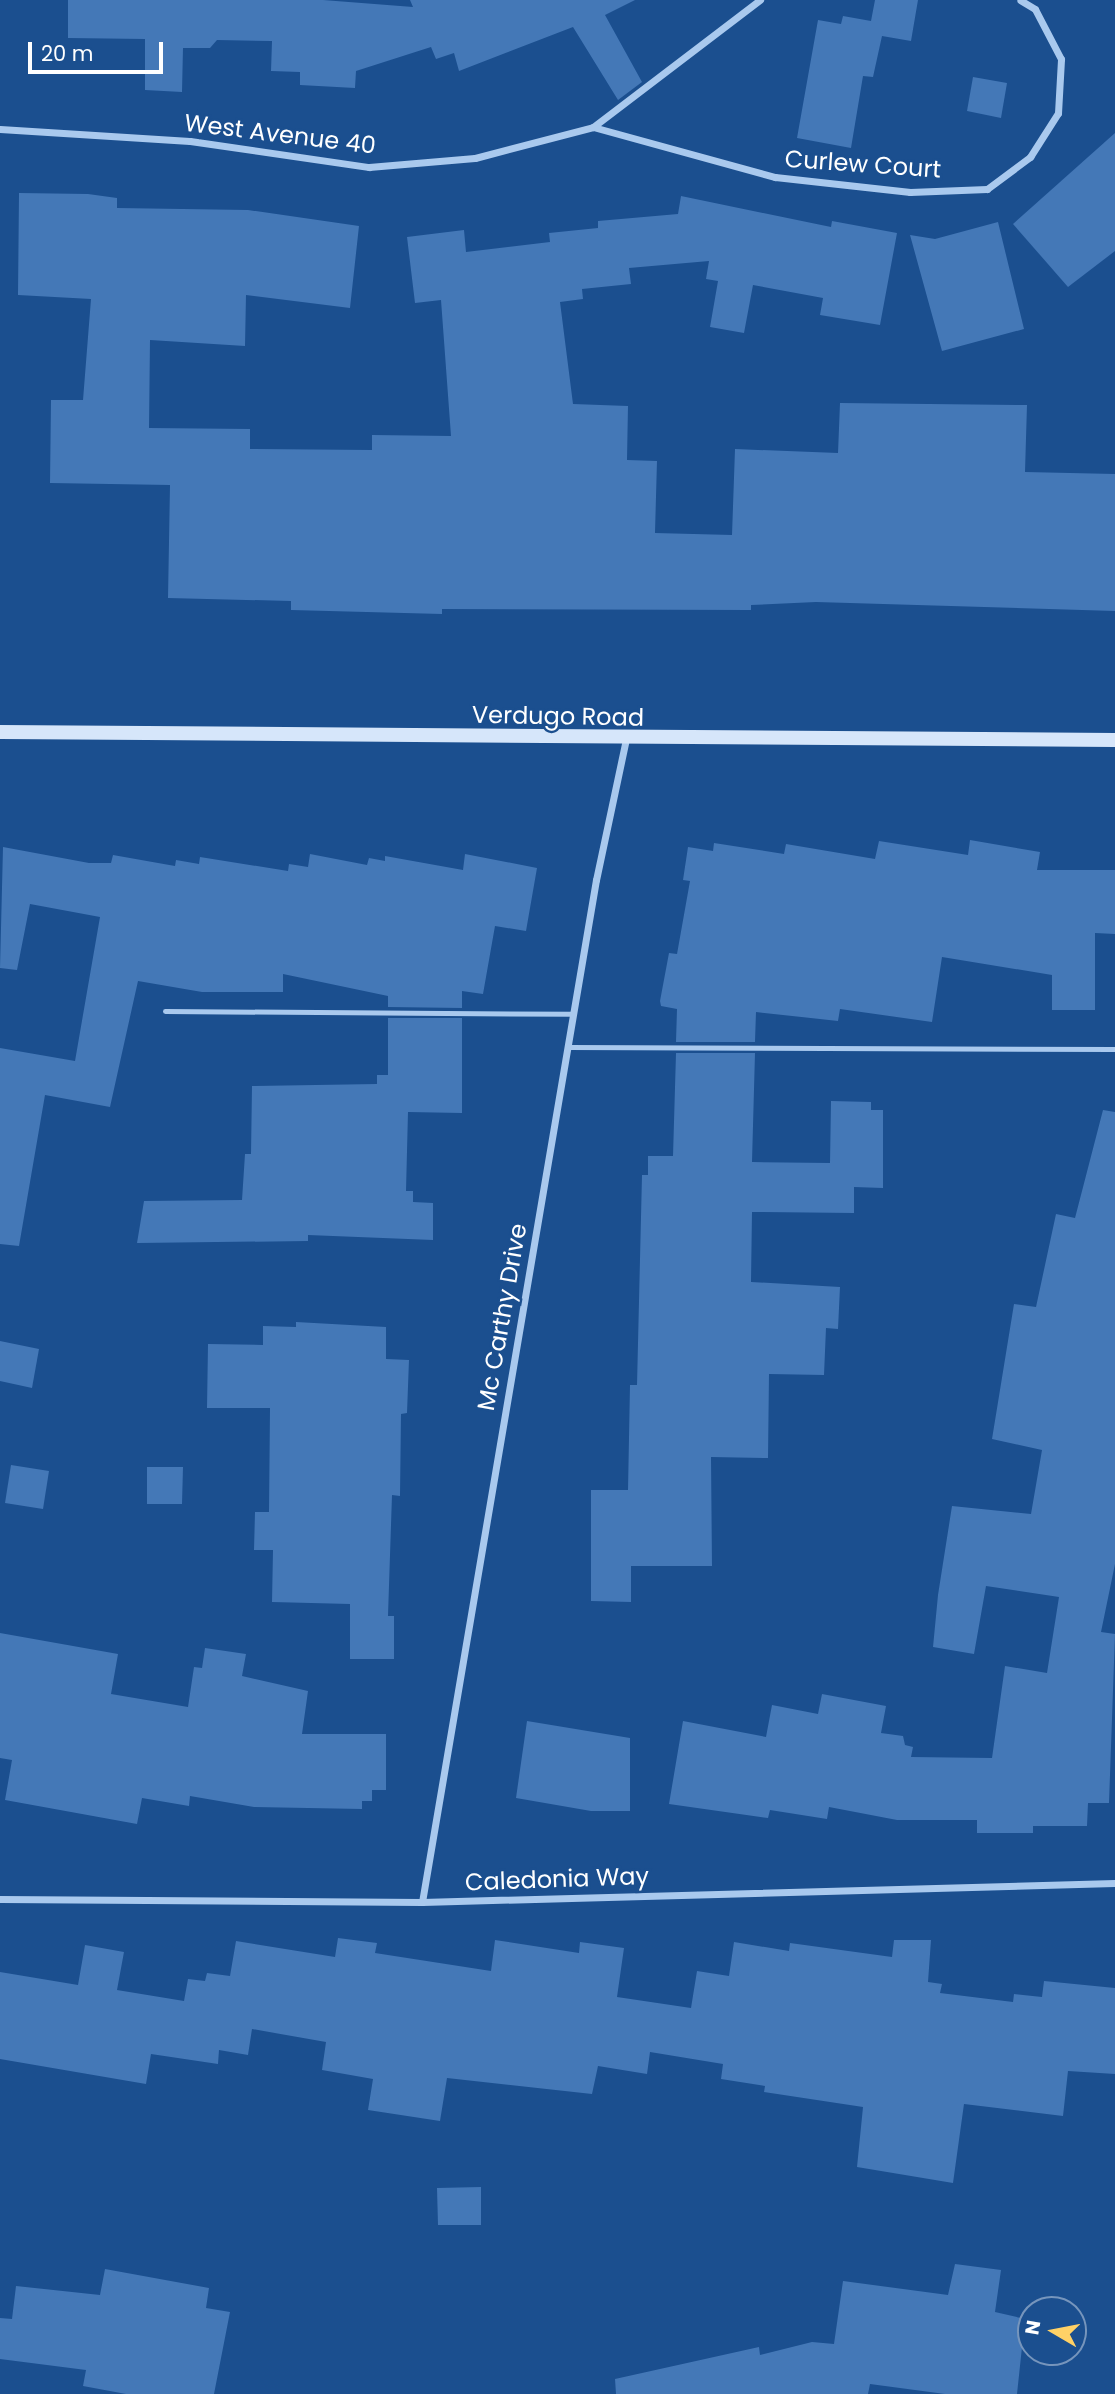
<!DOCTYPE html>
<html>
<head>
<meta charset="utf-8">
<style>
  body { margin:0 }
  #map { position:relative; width:1115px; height:2394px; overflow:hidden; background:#1b4f8f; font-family:Poppins,sans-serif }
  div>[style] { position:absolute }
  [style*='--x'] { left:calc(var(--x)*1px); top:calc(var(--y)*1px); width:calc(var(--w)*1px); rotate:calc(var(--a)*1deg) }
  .building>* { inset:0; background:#4478b7 }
  .lane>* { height:5px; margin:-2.5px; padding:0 2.5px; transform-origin:2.5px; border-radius:2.5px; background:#a9c9ee }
  .street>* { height:7px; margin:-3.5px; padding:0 3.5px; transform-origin:3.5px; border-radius:3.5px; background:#a9c9ee }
  .secondary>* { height:14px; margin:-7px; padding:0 7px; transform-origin:7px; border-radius:7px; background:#d6e6fa }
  span { translate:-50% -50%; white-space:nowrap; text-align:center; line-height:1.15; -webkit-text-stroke:5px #1b4f8f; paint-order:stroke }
  .street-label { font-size:24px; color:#fff }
  .north { position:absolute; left:1017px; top:2296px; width:70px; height:70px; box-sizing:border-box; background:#1b4f8f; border:2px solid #7695bc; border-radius:50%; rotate:280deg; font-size:19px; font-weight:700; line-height:28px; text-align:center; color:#fff }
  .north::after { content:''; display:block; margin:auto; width:24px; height:32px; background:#ffd166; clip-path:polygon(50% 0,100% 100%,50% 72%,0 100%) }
  .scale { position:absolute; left:28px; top:42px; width:135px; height:32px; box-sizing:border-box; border:4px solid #fff; border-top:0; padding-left:9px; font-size:21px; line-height:24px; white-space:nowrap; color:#fff; -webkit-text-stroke:5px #1b4f8f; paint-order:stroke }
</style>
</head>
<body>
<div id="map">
  <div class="building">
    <i style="clip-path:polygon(68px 0,323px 0,413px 7px,410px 0,635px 0,605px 15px,642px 82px,618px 100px,573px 27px,459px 71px,454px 53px,436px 59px,431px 47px,356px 71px,355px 88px,300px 85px,300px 72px,271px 71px,272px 41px,217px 40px,210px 48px,183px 48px,182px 92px,145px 90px,145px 39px,68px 38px)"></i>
    <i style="clip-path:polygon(875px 0,918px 0,911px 41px,882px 36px,873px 77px,863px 76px,851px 148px,797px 138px,818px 20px,841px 24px,843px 16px,871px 21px)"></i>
    <i style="clip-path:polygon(973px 77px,1007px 83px,1001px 118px,967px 111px)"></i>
    <i style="clip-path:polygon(1115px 133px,1115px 251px,1068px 287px,1013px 224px)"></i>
    <i style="clip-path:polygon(19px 193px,88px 194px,117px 198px,117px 208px,248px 210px,359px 226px,350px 308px,246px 295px,245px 346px,150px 340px,149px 428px,250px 429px,250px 449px,372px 450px,372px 435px,451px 436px,441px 300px,415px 303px,407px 237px,464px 230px,466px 252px,550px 242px,549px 233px,598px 228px,598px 221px,678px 214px,681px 196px,831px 227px,832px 221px,897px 233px,880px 325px,820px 315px,823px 298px,753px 285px,744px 333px,710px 327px,718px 281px,706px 279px,709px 261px,629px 268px,631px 284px,582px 289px,583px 299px,560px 302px,573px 404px,628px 406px,627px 460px,657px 461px,655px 533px,732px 535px,735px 449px,838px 453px,840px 403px,1027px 405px,1025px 472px,1115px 474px,1115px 611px,816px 602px,751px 605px,751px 610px,442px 609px,442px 614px,291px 610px,291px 601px,168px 598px,170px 485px,50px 483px,51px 400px,83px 400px,91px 299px,18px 295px)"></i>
    <i style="clip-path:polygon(998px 222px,1024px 329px,942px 351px,910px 235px,935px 239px)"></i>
    <i style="clip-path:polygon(970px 840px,1040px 852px,1037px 870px,1115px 870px,1115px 934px,1095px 933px,1095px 1010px,1052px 1010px,1052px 975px,942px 957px,932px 1022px,840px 1009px,838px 1021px,756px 1012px,755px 1042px,676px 1042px,677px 1009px,661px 1006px,660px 1001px,669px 953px,677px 954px,690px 881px,683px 880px,688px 847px,713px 851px,714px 843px,784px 854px,786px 844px,875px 859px,879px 841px,968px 855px)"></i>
    <i style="clip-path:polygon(3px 847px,89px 863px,111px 863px,113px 855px,175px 866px,176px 860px,199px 864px,200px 857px,288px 871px,289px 864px,308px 867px,310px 854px,367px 865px,369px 858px,385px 861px,385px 856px,463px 870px,465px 854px,537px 868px,526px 931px,495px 926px,483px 994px,462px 991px,462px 1008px,388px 1007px,388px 996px,283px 974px,283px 992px,202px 992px,138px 981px,110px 1107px,45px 1095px,19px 1246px,0 1244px,0 1048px,75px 1061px,100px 917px,30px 904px,17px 970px,0 968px)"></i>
    <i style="clip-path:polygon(388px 1018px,462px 1018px,462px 1113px,408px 1112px,406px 1191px,413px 1191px,413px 1202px,433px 1203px,433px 1240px,308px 1235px,308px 1241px,137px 1243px,144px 1201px,242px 1200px,245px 1154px,251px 1154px,252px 1086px,377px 1084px,377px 1075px,388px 1075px)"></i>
    <i style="clip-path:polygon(676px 1053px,755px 1053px,752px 1162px,830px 1163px,831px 1101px,871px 1102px,871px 1110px,883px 1110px,883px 1188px,854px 1187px,854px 1213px,752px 1212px,751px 1282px,840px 1287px,838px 1329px,826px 1328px,824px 1375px,769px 1374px,768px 1458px,711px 1457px,712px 1566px,631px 1566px,631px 1602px,591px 1601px,591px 1490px,628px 1490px,630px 1385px,637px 1385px,642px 1175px,648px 1175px,648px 1156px,673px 1156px)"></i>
    <i style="clip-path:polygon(1103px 1110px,1115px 1112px,1115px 1564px,1101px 1632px,1115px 1634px,1109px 1803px,1088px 1803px,1087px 1826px,1033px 1826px,1033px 1833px,977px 1833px,977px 1820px,897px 1820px,829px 1807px,827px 1819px,770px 1810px,768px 1818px,669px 1804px,683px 1721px,766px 1737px,772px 1705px,818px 1714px,822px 1694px,886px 1706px,881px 1733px,903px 1736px,905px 1745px,913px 1747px,911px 1757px,992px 1758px,1005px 1666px,1047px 1673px,1059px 1597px,986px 1586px,974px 1654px,933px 1647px,938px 1595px,952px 1506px,1031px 1514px,1042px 1450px,992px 1439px,1014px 1304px,1036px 1307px,1056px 1214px,1075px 1218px)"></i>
    <i style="clip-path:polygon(296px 1322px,386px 1327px,386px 1359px,409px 1360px,407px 1413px,401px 1414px,400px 1496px,392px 1495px,388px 1616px,394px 1616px,394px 1659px,350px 1659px,350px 1604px,272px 1602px,273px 1550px,254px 1550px,255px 1512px,269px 1512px,270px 1408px,207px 1408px,208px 1344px,263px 1345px,263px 1326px,296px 1327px)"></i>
    <i style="clip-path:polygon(0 1341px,39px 1349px,32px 1388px,0 1381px)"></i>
    <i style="clip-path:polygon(11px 1465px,49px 1471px,43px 1509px,5px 1503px)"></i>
    <i style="clip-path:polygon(147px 1467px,183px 1467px,182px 1504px,147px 1504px)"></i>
    <i style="clip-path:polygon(0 1633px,118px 1654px,111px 1694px,188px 1707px,194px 1667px,202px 1668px,205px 1648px,246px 1654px,242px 1676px,308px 1691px,302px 1734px,386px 1734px,386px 1790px,372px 1790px,372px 1801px,362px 1801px,362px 1809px,254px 1807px,190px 1796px,189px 1806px,142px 1798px,137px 1824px,5px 1800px,12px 1760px,0 1758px)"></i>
    <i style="clip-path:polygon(527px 1721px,630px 1738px,630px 1811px,591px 1811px,516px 1798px)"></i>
    <i style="clip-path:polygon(338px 1938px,377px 1943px,375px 1953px,491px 1971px,495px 1940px,579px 1953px,580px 1942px,624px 1948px,617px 1997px,691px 2008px,697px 1971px,729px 1976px,734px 1942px,789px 1951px,790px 1943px,892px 1957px,894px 1940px,931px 1940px,928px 1982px,942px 1984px,940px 1993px,1013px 2002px,1014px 1994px,1042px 1997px,1044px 1981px,1115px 1988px,1115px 2074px,1068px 2071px,1063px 2116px,964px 2104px,953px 2183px,857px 2167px,863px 2107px,764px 2092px,765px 2086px,721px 2079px,723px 2064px,650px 2052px,647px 2074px,598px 2066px,592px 2094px,447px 2078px,440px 2121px,368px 2110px,373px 2079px,322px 2070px,326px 2042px,252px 2029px,248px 2055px,219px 2050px,218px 2064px,151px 2054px,146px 2084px,0 2059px,0 1972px,78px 1985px,85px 1945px,124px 1952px,117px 1990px,184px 2001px,188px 1979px,205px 1981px,207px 1973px,230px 1976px,236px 1941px,335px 1957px)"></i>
    <i style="clip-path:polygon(481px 2187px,481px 2225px,438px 2225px,437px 2188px)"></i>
    <i style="clip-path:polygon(955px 2264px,1001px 2270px,995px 2312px,1025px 2319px,1017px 2394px,945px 2394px,870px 2384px,868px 2394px,616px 2394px,615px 2379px,759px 2347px,760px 2355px,812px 2342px,834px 2344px,843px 2281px,948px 2295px)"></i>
    <i style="clip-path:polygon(105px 2269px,209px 2288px,206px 2308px,230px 2312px,214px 2394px,126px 2394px,83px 2386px,86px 2370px,0 2359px,0 2318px,12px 2319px,16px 2286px,100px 2295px)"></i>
  </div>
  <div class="lane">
    <i style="--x:165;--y:1011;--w:408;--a:0.4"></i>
    <i style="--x:568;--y:1047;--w:547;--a:0.21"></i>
  </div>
  <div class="street">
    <i style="--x:593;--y:127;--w:189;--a:15.4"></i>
    <i style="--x:775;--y:177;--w:136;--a:6.3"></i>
    <i style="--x:910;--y:192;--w:77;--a:-2.2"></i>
    <i style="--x:987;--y:189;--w:54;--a:-36.7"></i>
    <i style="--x:1030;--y:157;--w:52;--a:-57.5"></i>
    <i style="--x:1058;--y:113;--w:54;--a:-86.8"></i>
    <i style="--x:1061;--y:59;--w:56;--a:-117.5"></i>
    <i style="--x:1035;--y:9;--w:17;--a:-149"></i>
    <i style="--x:0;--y:129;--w:190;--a:3.6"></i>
    <i style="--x:190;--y:141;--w:181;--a:8.3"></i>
    <i style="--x:369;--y:167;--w:106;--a:-4.9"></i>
    <i style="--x:475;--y:158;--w:122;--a:-14.7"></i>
    <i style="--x:593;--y:127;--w:210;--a:-37.3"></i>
    <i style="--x:0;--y:1899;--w:422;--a:0.4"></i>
    <i style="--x:422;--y:1902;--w:693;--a:-1.57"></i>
    <i style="--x:422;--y:1902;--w:1037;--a:-80.34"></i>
    <i style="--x:596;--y:880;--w:144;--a:-78"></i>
  </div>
  <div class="secondary">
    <i style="--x:0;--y:732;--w:1115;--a:0.41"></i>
  </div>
  <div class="street-label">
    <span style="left:280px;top:134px;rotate:7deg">West Avenue 40</span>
    <span style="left:863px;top:164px;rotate:4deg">Curlew Court</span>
    <span style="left:558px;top:716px;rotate:1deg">Verdugo Road</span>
    <span style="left:502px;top:1317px;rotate:-80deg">Mc Carthy Drive</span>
    <span style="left:557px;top:1879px;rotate:-2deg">Caledonia Way</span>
  </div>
  <div class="north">N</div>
  <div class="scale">20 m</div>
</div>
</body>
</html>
